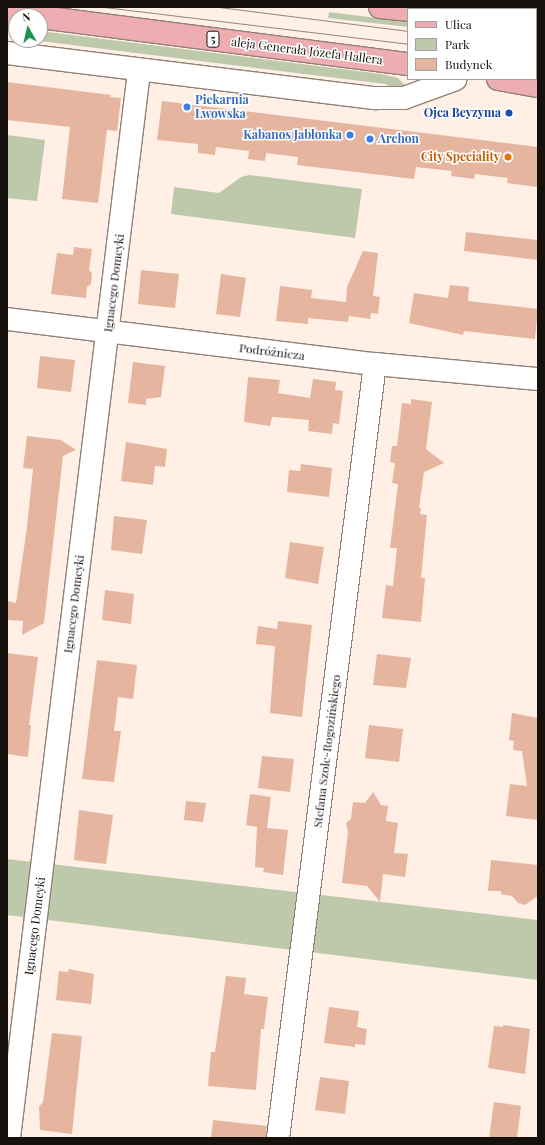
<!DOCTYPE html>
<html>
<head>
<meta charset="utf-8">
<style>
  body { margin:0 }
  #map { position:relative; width:545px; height:1145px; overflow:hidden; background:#ffefe4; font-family:"Playfair Display",serif }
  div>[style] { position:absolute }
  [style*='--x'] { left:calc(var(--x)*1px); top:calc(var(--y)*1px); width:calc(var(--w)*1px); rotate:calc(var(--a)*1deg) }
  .green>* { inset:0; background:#bec9ac }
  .building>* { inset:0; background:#e5b5a0 }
  .roads { filter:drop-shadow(1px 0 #8f8177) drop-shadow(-1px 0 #8f8177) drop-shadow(0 1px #8f8177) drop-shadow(0 -1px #8f8177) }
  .minor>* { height:22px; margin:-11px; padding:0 11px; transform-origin:11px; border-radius:11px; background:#fff }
  .major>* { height:22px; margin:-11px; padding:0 11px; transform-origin:11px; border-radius:11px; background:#eeadb1 }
  .tram>* { height:1px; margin:-0.5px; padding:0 0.5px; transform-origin:0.5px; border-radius:0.5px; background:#92877f }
  .dots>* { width:11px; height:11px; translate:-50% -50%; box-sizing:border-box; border:2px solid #fff; border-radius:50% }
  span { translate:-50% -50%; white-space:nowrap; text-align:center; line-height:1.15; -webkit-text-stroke:3px #fff; paint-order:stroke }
  .shield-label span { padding:1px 3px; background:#fff; border:1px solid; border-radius:3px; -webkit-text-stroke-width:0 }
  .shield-label { font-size:11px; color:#17110e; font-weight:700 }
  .street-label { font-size:12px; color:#17110e }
  .shop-label { font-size:12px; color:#366cbe; font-weight:700 }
  .left { translate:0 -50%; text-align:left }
  .right { translate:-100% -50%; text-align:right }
  .transit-label { font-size:12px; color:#164399; font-weight:700 }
  .food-label { font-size:12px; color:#c56008; font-weight:700 }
  .frame { position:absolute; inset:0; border:8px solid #17110e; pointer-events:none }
  .legend { position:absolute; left:407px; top:8px; width:130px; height:72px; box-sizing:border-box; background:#fff; border:1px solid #a2a09f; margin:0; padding:5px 7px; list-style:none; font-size:12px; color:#17110e }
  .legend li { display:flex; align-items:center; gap:8px; height:20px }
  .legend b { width:20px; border:1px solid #a2a09f }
  .north { position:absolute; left:8px; top:8px; width:40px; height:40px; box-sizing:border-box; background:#fff; border:1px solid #a2a09f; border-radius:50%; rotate:352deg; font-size:11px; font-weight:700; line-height:16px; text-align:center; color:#17110e }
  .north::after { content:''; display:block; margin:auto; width:14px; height:18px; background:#199552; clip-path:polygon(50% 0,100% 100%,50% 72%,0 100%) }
</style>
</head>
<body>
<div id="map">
  <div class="green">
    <i style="clip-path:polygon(329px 12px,408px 22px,408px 27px,328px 18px)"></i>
    <i style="clip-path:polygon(40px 31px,381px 74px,398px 78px,406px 86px,396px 89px,385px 84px,32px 40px,40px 40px)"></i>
    <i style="clip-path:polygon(7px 135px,45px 140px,37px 201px,7px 198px)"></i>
    <i style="clip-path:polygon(249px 175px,362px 189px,355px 238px,171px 214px,174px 187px,219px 193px,241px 177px)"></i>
    <i style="clip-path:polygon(7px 859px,538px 920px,538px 980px,7px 915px)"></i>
  </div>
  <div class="building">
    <i style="clip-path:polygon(7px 82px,111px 95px,110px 97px,121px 98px,117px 131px,107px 130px,98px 203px,62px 199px,70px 127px,7px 120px)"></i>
    <i style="clip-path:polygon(162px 101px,538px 147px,538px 187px,507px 183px,508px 178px,475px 174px,474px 179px,451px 176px,452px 171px,416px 167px,414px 179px,297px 165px,298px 157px,266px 153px,265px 161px,248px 159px,249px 151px,216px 147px,215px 155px,198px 153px,198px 144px,157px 140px)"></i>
    <i style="clip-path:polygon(466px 232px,538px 240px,538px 260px,464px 251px)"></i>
    <i style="clip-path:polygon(74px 247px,92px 249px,89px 270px,92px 273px,91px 284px,87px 287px,86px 298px,51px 294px,57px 253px,73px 255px)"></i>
    <i style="clip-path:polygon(363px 251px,378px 253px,373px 296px,380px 297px,378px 314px,371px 313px,370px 319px,349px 316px,348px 322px,308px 318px,308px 324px,276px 321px,280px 286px,312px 290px,311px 298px,346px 302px,347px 287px)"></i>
    <i style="clip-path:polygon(141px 270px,179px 274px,175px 308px,138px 304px)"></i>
    <i style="clip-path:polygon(221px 274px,246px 278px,240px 317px,216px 314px)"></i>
    <i style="clip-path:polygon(450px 285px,469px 287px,468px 301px,538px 309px,535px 339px,464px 331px,463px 335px,409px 323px,414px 293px,448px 298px)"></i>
    <i style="clip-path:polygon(40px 356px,75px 360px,71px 392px,37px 388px)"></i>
    <i style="clip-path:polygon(133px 362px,165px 366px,161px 397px,146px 399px,146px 405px,128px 403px)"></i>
    <i style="clip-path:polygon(248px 377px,280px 380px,278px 393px,310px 398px,313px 379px,336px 382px,335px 390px,343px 391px,339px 424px,333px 423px,332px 434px,308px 431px,309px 420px,275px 417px,272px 417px,270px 426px,244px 422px)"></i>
    <i style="clip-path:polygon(411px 399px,432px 402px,426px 449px,444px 463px,424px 472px,419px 508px,421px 508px,420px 514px,427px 515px,421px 578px,425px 578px,421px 622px,382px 618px,386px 585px,393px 586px,397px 548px,390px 548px,398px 484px,392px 483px,395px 463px,390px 462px,392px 446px,397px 446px,402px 403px,411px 404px)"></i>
    <i style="clip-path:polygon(27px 436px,61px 440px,76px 450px,63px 456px,44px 623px,22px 635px,23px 621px,7px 620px,7px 601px,16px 603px,27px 527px,33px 469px,23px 468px)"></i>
    <i style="clip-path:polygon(126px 442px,167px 449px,165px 467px,155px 466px,153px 485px,121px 481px)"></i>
    <i style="clip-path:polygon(301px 464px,332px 468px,329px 497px,287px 492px,289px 470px,300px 471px)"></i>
    <i style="clip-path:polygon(114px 516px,147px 520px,142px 554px,111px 550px)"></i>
    <i style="clip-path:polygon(290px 542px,324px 547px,318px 584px,285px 578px)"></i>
    <i style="clip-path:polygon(105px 590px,134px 594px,131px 624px,102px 620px)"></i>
    <i style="clip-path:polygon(278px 621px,312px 625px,302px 717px,270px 713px,275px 646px,256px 644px,258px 626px,277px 629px)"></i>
    <i style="clip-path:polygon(7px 653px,38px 657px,29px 725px,31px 725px,28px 757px,7px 754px)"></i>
    <i style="clip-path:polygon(377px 654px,411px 658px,406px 688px,373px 685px)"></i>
    <i style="clip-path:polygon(97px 660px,137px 665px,133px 699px,118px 697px,114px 731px,121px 731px,114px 782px,82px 779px)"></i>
    <i style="clip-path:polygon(512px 713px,538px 718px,538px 820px,506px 816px,510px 784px,527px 786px,522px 751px,513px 750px,514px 741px,509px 740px)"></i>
    <i style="clip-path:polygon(369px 725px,403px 729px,399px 762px,365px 758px)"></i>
    <i style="clip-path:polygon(262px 756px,294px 759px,290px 792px,258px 788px)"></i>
    <i style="clip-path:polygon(373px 792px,381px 805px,388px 806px,386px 821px,398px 823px,394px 853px,408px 854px,405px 877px,383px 874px,380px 902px,367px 886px,342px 883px,348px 832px,346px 823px,351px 819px,353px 802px,365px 803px)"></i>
    <i style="clip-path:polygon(250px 794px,271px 797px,267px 828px,288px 830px,283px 875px,263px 872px,264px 868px,255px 867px,257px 827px,246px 825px)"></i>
    <i style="clip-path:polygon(186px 801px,206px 803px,203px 822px,184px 820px)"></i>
    <i style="clip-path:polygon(79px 810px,113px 815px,106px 864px,74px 860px)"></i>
    <i style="clip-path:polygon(491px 860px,538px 865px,538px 896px,525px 905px,518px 903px,512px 896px,501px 894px,501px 891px,488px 891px)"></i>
    <i style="clip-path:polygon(69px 969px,94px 974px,91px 1004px,56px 1000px,59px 971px,68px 972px)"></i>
    <i style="clip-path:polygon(226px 976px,246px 978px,244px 994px,268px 997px,264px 1029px,261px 1029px,256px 1090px,208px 1086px,211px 1052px,215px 1052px)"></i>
    <i style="clip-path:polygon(329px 1007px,359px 1011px,357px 1027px,367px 1029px,365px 1045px,355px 1044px,355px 1047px,324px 1043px)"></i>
    <i style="clip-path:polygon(503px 1025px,530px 1029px,525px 1074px,488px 1068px,494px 1026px,503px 1027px)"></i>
    <i style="clip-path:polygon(52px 1033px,82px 1036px,72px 1134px,40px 1130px,39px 1107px,43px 1102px)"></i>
    <i style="clip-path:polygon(320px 1077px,349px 1081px,345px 1114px,315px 1110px)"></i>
    <i style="clip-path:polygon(494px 1102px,521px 1106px,517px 1138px,489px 1138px)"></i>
    <i style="clip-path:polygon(213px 1120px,267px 1126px,266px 1138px,211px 1138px)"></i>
  </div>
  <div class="roads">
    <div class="minor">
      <i style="--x:476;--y:9;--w:2;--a:-90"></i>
      <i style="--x:7;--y:53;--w:372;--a:7"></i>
      <i style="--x:376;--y:98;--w:28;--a:0"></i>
      <i style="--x:404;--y:98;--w:55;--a:-20.1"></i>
      <i style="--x:7;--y:319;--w:371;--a:7"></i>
      <i style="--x:375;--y:364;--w:164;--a:5.3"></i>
      <i style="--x:9;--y:1138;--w:1075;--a:-83.05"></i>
      <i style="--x:278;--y:1138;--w:780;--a:-82.86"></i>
    </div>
    <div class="major">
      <i style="--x:380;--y:7;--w:28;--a:6"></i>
      <i style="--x:7;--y:13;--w:25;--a:7"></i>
      <i style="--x:40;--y:17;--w:371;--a:7.3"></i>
      <i style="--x:536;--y:23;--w:2;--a:0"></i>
      <i style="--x:498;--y:79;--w:41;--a:9.9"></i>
    </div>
  </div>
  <div class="tram">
    <i style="--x:104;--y:7;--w:306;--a:6.9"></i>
    <i style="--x:219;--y:7;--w:191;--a:7.2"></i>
    <i style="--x:536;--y:46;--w:2;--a:27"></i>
    <i style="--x:536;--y:60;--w:2;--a:0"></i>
  </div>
  <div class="dots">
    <i style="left:187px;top:107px;background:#3f7fe0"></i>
    <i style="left:509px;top:113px;background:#1a4fb4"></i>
    <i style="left:350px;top:135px;background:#3f7fe0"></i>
    <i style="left:370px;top:139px;background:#3f7fe0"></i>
    <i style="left:508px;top:157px;background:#e8710a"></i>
  </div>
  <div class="shield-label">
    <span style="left:213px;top:39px">5</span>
  </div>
  <div class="street-label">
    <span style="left:307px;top:51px;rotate:7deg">aleja Generała Józefa Hallera</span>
    <span style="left:114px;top:283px;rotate:-83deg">Ignacego Domeyki</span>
    <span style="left:272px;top:352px;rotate:7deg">Podróżnicza</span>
    <span style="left:74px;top:604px;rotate:-83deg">Ignacego Domeyki</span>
    <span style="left:327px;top:751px;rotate:-83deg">Stefana Szolc-Rogozińskiego</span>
    <span style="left:35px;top:926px;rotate:-83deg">Ignacego Domeyki</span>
  </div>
  <div class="shop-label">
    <span class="left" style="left:195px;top:107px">Piekarnia<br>Lwowska</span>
    <span class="right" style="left:342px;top:135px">Kabanos Jabłonka</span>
    <span class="left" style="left:378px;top:139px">Archon</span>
  </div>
  <div class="transit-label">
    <span class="right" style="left:501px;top:113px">Ojca Beyzyma</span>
  </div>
  <div class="food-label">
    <span class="right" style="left:500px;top:157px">City Speciality</span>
  </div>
  <div class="frame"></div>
  <ul class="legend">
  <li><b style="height:5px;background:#eeadb1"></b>Ulica</li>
  <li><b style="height:11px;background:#bec9ac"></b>Park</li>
  <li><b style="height:11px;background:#e5b5a0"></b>Budynek</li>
  </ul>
  <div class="north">N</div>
</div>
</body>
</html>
